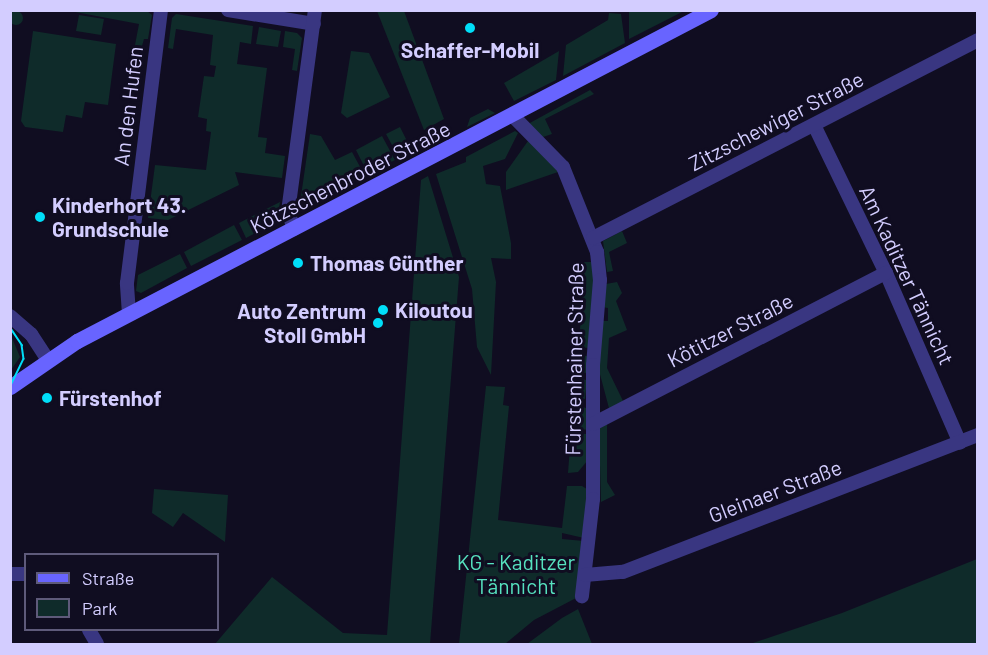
<!DOCTYPE html>
<html>
<head>
<meta charset="utf-8">
<style>
  body { margin:0 }
  #map { position:relative; width:988px; height:655px; overflow:hidden; background:#100d21; font-family:Barlow,sans-serif }
  div>[style] { position:absolute }
  [style*='--x'] { left:calc(var(--x)*1px); top:calc(var(--y)*1px); width:calc(var(--w)*1px); rotate:calc(var(--a)*1deg) }
  .green>* { inset:0; background:#0f2b2a }
  .round { border-radius:50% }
  .street>* { height:14px; margin:-7px; padding:0 7px; transform-origin:7px; border-radius:7px; background:#393681 }
  .secondary>* { height:15px; margin:-7.5px; padding:0 7.5px; transform-origin:7.5px; border-radius:7.5px; background:#6864ff }
  .tram>* { height:1.5px; margin:-0.75px; padding:0 0.75px; transform-origin:0.75px; border-radius:0.75px; background:#00def8 }
  .dots>* { width:16px; height:16px; translate:-50% -50%; box-sizing:border-box; border:3px solid #100d21; border-radius:50% }
  span { translate:-50% -50%; white-space:nowrap; text-align:center; line-height:1.15; -webkit-text-stroke:6px #100d21; paint-order:stroke }
  .poi-label { font-size:21px; color:#d3cdff; font-weight:700 }
  .left { translate:0 -50%; text-align:left }
  .right { translate:-100% -50%; text-align:right }
  .street-label { font-size:21px; color:#d3cdff }
  .park-label { font-size:21px; color:#56e1bf }
  .frame { position:absolute; inset:0; border:12px solid #d3cdff; pointer-events:none }
  .legend { position:absolute; left:24px; top:553px; width:195px; height:78px; box-sizing:border-box; background:#100d21; border:2px solid #5e5a7a; margin:0; padding:8px 10px; list-style:none; font-size:18px; color:#d3cdff }
  .legend li { display:flex; align-items:center; gap:12px; height:30px }
  .legend b { width:30px; border:2px solid #5e5a7a }
</style>
</head>
<body>
<div id="map">
  <div class="green">
    <i style="clip-path:polygon(70px 11px,147px 11px,152px 15px,148px 39px,144px 39px,142px 46px,135px 45px,139px 24px)"></i>
    <i style="clip-path:polygon(377px 11px,404px 11px,444px 119px,424px 130px)"></i>
    <i style="clip-path:polygon(629px 11px,629px 10px,684px 11px,629px 39px)"></i>
    <i class="round" style="left:9px;top:11px;width:14px;height:14px"></i>
    <i style="clip-path:polygon(609px 13px,621px 14px,625px 43px,563px 76px,566px 45px,608px 20px)"></i>
    <i style="clip-path:polygon(176px 14px,253px 26px,251px 44px,240px 42px,237px 64px,267px 68px,258px 137px,267px 138px,265px 153px,285px 156px,282px 178px,235px 172px,239px 185px,168px 220px,148px 218px,155px 165px,206px 170px,211px 132px,206px 131px,207px 119px,198px 117px,204px 76px,214px 77px,216px 66px,210px 65px,213px 35px,176px 29px,173px 49px,168px 48px,172px 18px)"></i>
    <i style="clip-path:polygon(79px 15px,104px 19px,101px 35px,76px 31px)"></i>
    <i style="clip-path:polygon(259px 27px,281px 31px,278px 47px,256px 44px)"></i>
    <i style="clip-path:polygon(33px 31px,116px 44px,108px 105px,85px 102px,82px 118px,66px 115px,63px 132px,25px 127px,21px 121px)"></i>
    <i style="clip-path:polygon(285px 31px,297px 33px,302px 38px,297px 71px,292px 70px,295px 49px,283px 47px)"></i>
    <i style="clip-path:polygon(351px 51px,369px 53px,390px 97px,347px 118px,341px 113px)"></i>
    <i style="clip-path:polygon(559px 51px,556px 80px,514px 101px,504px 83px)"></i>
    <i style="clip-path:polygon(590px 90px,594px 94px,545px 119px,552px 134px,543px 137px,528px 124px)"></i>
    <i style="clip-path:polygon(488px 109px,495px 113px,467px 127px,470px 118px)"></i>
    <i style="clip-path:polygon(400px 127px,412px 151px,399px 158px,386px 134px)"></i>
    <i style="clip-path:polygon(515px 131px,518px 133px,505px 159px,483px 166px,486px 184px,500px 186px,511px 243px,511px 259px,491px 258px,496px 282px,491px 375px,477px 347px,472px 289px,436px 174px,466px 162px,466px 157px)"></i>
    <i style="clip-path:polygon(310px 134px,321px 136px,335px 160px,352px 152px,365px 176px,305px 207px,300px 203px)"></i>
    <i style="clip-path:polygon(382px 136px,395px 160px,368px 174px,356px 150px)"></i>
    <i style="clip-path:polygon(528px 141px,550px 159px,558px 172px,506px 190px,506px 172px)"></i>
    <i style="clip-path:polygon(428px 176px,459px 277px,430px 644px,215px 644px,272px 577px,343px 633px,387px 635px,421px 180px)"></i>
    <i style="clip-path:polygon(280px 202px,277px 222px,246px 238px,239px 223px)"></i>
    <i style="clip-path:polygon(234px 225px,242px 240px,191px 266px,184px 252px)"></i>
    <i style="clip-path:polygon(622px 231px,627px 243px,609px 252px,613px 271px,607px 272px,603px 241px)"></i>
    <i style="clip-path:polygon(180px 254px,187px 268px,141px 293px,136px 291px,138px 275px)"></i>
    <i style="clip-path:polygon(584px 262px,592px 262px,594px 280px,588px 348px,579px 347px)"></i>
    <i style="clip-path:polygon(617px 282px,622px 293px,616px 301px,627px 330px,609px 338px,607px 368px,625px 405px,610px 412px,597px 363px,601px 321px,608px 321px,608px 308px,602px 307px,606px 284px)"></i>
    <i style="clip-path:polygon(10px 333px,20px 357px,11px 370px,10px 370px)"></i>
    <i style="clip-path:polygon(579px 355px,587px 356px,587px 373px,578px 372px)"></i>
    <i style="clip-path:polygon(578px 379px,587px 380px,585px 399px,576px 398px)"></i>
    <i style="clip-path:polygon(486px 386px,505px 387px,503px 405px,509px 406px,498px 520px,562px 528px,567px 486px,582px 486px,590px 491px,584px 538px,562px 533px,562px 539px,584px 541px,578px 597px,534px 620px,505px 644px,459px 644px)"></i>
    <i style="clip-path:polygon(575px 405px,586px 408px,587px 430px,572px 427px)"></i>
    <i style="clip-path:polygon(607px 424px,607px 482px,615px 495px,601px 502px,599px 428px)"></i>
    <i style="clip-path:polygon(571px 433px,586px 434px,588px 460px,578px 472px,568px 473px)"></i>
    <i style="clip-path:polygon(154px 489px,228px 495px,225px 542px,183px 513px,173px 527px,152px 513px)"></i>
    <i style="clip-path:polygon(977px 559px,977px 644px,750px 644px,842px 613px)"></i>
    <i style="clip-path:polygon(578px 609px,592px 644px,527px 644px,562px 618px)"></i>
  </div>
  <div class="street">
    <i style="--x:228;--y:10;--w:87;--a:9.2"></i>
    <i style="--x:512;--y:115;--w:73;--a:45.6"></i>
    <i style="--x:563;--y:167;--w:92;--a:68.2"></i>
    <i style="--x:597;--y:252;--w:28;--a:84"></i>
    <i style="--x:600;--y:280;--w:85;--a:94.7"></i>
    <i style="--x:593;--y:365;--w:134;--a:90"></i>
    <i style="--x:593;--y:499;--w:98;--a:96.5"></i>
    <i style="--x:814;--y:125;--w:165;--a:64.1"></i>
    <i style="--x:886;--y:273;--w:185;--a:66.5"></i>
    <i style="--x:294;--y:229;--w:18;--a:-109"></i>
    <i style="--x:288;--y:212;--w:204;--a:-82.4"></i>
    <i style="--x:593;--y:238;--w:433;--a:-27.2"></i>
    <i style="--x:129;--y:314;--w:31;--a:-94"></i>
    <i style="--x:127;--y:283;--w:275;--a:-82.9"></i>
    <i style="--x:10;--y:316;--w:28;--a:41"></i>
    <i style="--x:31;--y:334;--w:30;--a:57"></i>
    <i style="--x:593;--y:424;--w:330;--a:-27.3"></i>
    <i style="--x:10;--y:574;--w:16;--a:0"></i>
    <i style="--x:585;--y:575;--w:38;--a:-5"></i>
    <i style="--x:623;--y:572;--w:381;--a:-21.1"></i>
    <i style="--x:89;--y:630;--w:16;--a:60"></i>
  </div>
  <div class="secondary">
    <i style="--x:10;--y:387;--w:81;--a:-34.5"></i>
    <i style="--x:77;--y:341;--w:715;--a:-27.57"></i>
  </div>
  <div class="tram">
    <i style="--x:10;--y:327;--w:22;--a:56"></i>
    <i style="--x:22;--y:345;--w:14;--a:82"></i>
    <i style="--x:24;--y:359;--w:32;--a:116"></i>
  </div>
  <div class="dots">
    <i style="left:470px;top:28px;background:#00def8"></i>
    <i style="left:40px;top:217px;background:#00def8"></i>
    <i style="left:298px;top:263px;background:#00def8"></i>
    <i style="left:383px;top:310px;background:#00def8"></i>
    <i style="left:378px;top:323px;background:#00def8"></i>
    <i style="left:47px;top:398px;background:#00def8"></i>
  </div>
  <div class="poi-label">
    <span style="left:470px;top:50px">Schaffer-Mobil</span>
    <span class="left" style="left:52px;top:217px">Kinderhort 43.<br>Grundschule</span>
    <span class="left" style="left:310px;top:263px">Thomas Günther</span>
    <span class="left" style="left:395px;top:310px">Kiloutou</span>
    <span class="right" style="left:366px;top:323px">Auto Zentrum<br>Stoll GmbH</span>
    <span class="left" style="left:59px;top:398px">Fürstenhof</span>
  </div>
  <div class="street-label">
    <span style="left:128px;top:106px;rotate:-83deg">An den Hufen</span>
    <span style="left:776px;top:121px;rotate:-27deg">Zitzschewiger Straße</span>
    <span style="left:350px;top:177px;rotate:-27deg">Kötzschenbroder Straße</span>
    <span style="left:907px;top:275px;rotate:65deg">Am Kaditzer Tännicht</span>
    <span style="left:730px;top:330px;rotate:-27deg">Kötitzer Straße</span>
    <span style="left:574px;top:359px;rotate:-89deg">Fürstenhainer Straße</span>
    <span style="left:775px;top:491px;rotate:-21deg">Gleinaer Straße</span>
  </div>
  <div class="park-label">
    <span style="left:516px;top:574px">KG - Kaditzer<br>Tännicht</span>
  </div>
  <div class="frame"></div>
  <ul class="legend">
  <li><b style="height:8px;background:#6864ff"></b>Straße</li>
  <li><b style="height:16px;background:#0f2b2a"></b>Park</li>
  </ul>
</div>
</body>
</html>
